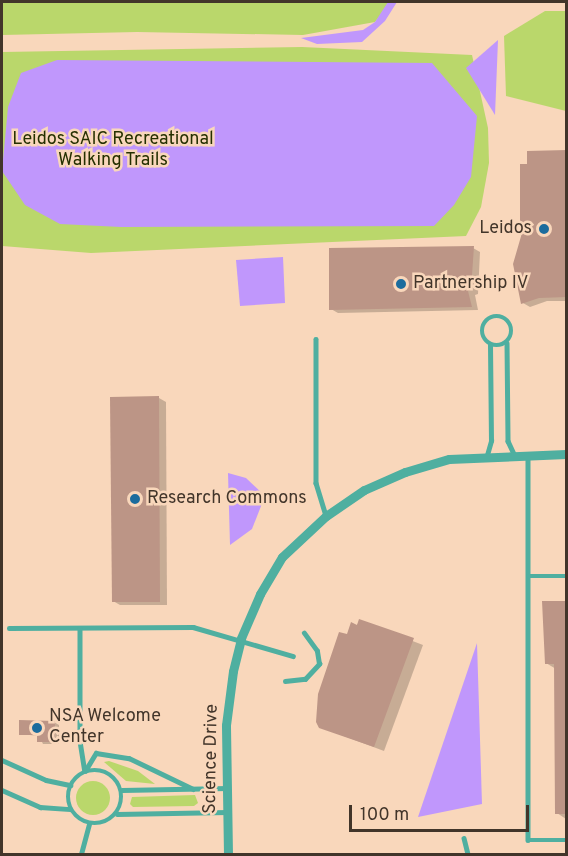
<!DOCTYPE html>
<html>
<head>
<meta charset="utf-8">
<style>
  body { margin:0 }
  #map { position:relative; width:568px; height:856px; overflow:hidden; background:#f9d7bb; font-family:Overpass,sans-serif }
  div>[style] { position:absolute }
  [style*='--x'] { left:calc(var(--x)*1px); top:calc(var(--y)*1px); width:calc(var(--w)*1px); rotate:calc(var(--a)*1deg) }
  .green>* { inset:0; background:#bad76b }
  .round { border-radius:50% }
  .water>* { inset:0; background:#c097fc }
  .shadow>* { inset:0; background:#0003 }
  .building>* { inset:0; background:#bc9586 }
  .lane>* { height:4.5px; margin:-2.25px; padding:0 2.25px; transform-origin:2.25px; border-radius:2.25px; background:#4fafa0 }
  .lane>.ring { margin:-2.25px; padding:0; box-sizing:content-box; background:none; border:4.5px solid #4fafa0; border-radius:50% }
  .street>* { height:9px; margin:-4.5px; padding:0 4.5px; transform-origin:4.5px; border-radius:4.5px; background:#4fafa0 }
  .dots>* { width:16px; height:16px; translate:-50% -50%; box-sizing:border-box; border:3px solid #f9d7bb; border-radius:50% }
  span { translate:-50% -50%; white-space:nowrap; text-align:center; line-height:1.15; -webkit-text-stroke:5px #f9d7bb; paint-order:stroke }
  .park-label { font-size:18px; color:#253000 }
  .poi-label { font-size:18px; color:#42352a }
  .right { translate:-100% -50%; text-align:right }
  .left { translate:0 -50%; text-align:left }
  .street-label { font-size:18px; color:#42352a }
  .frame { position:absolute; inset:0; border:3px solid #42352a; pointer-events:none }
  .scale { position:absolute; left:349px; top:805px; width:180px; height:27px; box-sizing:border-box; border:3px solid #42352a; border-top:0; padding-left:8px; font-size:18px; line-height:21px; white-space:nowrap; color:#42352a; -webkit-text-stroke:4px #f9d7bb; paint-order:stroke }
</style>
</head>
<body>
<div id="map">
  <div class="green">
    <i style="clip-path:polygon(2px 2px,391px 2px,375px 22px,303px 35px,137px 32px,2px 35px)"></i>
    <i style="clip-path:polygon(545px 11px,566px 11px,566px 111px,506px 96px,504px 36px)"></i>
    <i style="clip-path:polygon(302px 47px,472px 55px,488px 128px,489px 163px,481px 207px,466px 236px,91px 253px,2px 246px,2px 52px)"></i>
    <i style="clip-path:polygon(109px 761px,138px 771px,155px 784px,126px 781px,104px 762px)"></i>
    <i class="round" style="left:76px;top:781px;width:34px;height:34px"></i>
    <i style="clip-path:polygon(195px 795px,198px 803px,194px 806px,133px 807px,130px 804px,132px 797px)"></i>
  </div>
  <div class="water">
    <i style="clip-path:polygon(388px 2px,397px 2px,385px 21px,362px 42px,317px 44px,301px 38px,363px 30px,375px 22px)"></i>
    <i style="clip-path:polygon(498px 40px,495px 115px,466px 68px)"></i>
    <i style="clip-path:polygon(57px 60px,432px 63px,477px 116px,471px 177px,454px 205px,434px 226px,121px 227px,60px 224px,25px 205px,2px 171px,8px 107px,21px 73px)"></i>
    <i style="clip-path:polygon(283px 257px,285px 303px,240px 306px,236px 260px)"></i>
    <i style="clip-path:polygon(228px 473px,246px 478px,265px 496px,252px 529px,230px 545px)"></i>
    <i style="clip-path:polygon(477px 643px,482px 804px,418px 817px)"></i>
  </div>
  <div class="shadow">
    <i style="clip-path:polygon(566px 152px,566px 301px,547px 301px,530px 307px,523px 303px,514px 265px,525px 227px,521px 225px,529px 165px)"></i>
    <i style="clip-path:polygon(473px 248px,480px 252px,478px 294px,475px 295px,478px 310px,338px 313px,331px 309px)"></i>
    <i style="clip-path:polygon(159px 398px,166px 402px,167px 605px,120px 605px,113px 601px)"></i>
    <i style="clip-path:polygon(566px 602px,566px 819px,557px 813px,556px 669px,546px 663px)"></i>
    <i style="clip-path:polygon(360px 621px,423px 645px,384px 751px,320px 727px,348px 636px)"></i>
    <i style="clip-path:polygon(54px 722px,59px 725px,59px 744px,43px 744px,39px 736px,20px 734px)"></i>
  </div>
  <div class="building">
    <i style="clip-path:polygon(567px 150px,567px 297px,539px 298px,521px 304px,513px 264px,524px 226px,520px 226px,520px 164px,527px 164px,527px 151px)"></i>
    <i style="clip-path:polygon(474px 246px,471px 290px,468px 291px,472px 307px,329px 310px,329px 248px)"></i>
    <i style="clip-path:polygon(159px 396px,160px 602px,112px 602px,110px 397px)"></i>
    <i style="clip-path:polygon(542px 601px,567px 601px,567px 814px,555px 814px,554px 664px,545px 664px)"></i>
    <i style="clip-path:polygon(359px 619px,414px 638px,374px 747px,319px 728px,316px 722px,318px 694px,339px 632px,347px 634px,351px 622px,357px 625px)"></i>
    <i style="clip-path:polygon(19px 720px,55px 721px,55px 742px,37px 742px,37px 735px,19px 735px)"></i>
  </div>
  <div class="lane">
    <i class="ring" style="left:482px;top:316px;width:25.5px;height:25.5px"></i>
    <i style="--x:316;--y:339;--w:144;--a:90"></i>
    <i style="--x:316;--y:483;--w:34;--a:73"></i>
    <i style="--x:507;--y:343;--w:98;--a:89.4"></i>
    <i style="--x:508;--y:441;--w:14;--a:65"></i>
    <i style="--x:487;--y:455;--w:15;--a:-74"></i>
    <i style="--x:491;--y:441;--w:96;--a:-90.6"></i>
    <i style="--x:528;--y:456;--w:384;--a:90"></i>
    <i style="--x:528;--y:840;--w:38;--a:0"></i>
    <i style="--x:528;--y:576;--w:38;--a:0"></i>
    <i style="--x:9;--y:628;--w:184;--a:-0.3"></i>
    <i style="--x:193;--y:627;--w:104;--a:16.2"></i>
    <i style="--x:80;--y:629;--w:112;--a:90"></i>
    <i style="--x:80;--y:741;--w:30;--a:81"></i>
    <i style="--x:285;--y:681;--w:20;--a:-6"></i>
    <i style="--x:305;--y:679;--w:21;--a:-47"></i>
    <i style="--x:319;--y:664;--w:13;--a:-99"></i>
    <i style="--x:317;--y:651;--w:22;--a:-126"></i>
    <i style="--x:2;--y:760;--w:48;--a:24.4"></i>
    <i style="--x:46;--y:780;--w:25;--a:12"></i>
    <i class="ring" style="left:68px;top:770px;width:49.5px;height:49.5px"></i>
    <i style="--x:85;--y:771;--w:21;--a:-59"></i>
    <i style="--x:96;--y:753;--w:33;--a:9"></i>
    <i style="--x:129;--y:758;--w:71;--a:25.8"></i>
    <i style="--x:2;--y:790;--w:42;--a:24.1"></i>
    <i style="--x:40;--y:807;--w:30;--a:4"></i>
    <i style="--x:122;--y:790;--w:106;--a:-1.1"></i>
    <i style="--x:117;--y:814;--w:111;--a:-1"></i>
    <i style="--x:464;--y:838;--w:16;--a:76"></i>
    <i style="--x:81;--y:854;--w:31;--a:-75"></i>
  </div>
  <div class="street">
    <i style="--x:228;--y:854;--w:129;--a:-90.9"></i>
    <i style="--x:226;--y:725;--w:54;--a:-82.6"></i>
    <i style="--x:233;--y:671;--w:34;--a:-76"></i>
    <i style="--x:241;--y:638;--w:48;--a:-66.6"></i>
    <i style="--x:260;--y:594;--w:43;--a:-59.3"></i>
    <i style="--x:282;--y:557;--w:60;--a:-43"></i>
    <i style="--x:326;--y:516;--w:46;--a:-34.4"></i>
    <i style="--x:364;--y:490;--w:45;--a:-23.7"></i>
    <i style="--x:405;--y:472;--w:46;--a:-16.5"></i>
    <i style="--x:449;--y:459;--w:117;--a:-2.4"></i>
  </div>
  <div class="dots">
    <i style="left:544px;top:229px;background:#1c6c9d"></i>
    <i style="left:401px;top:284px;background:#1c6c9d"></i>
    <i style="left:135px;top:499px;background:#1c6c9d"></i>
    <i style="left:37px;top:728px;background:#1c6c9d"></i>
  </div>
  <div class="park-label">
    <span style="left:113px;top:151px">Leidos SAIC Recreational<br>Walking Trails</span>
  </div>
  <div class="poi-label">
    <span class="right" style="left:532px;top:229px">Leidos</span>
    <span class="left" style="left:413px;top:284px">Partnership IV</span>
    <span class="left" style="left:147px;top:499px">Research Commons</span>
    <span class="left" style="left:49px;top:728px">NSA Welcome<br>Center</span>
  </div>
  <div class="street-label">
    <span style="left:212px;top:759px;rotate:-89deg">Science Drive</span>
  </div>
  <div class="frame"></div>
  <div class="scale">100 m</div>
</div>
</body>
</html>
